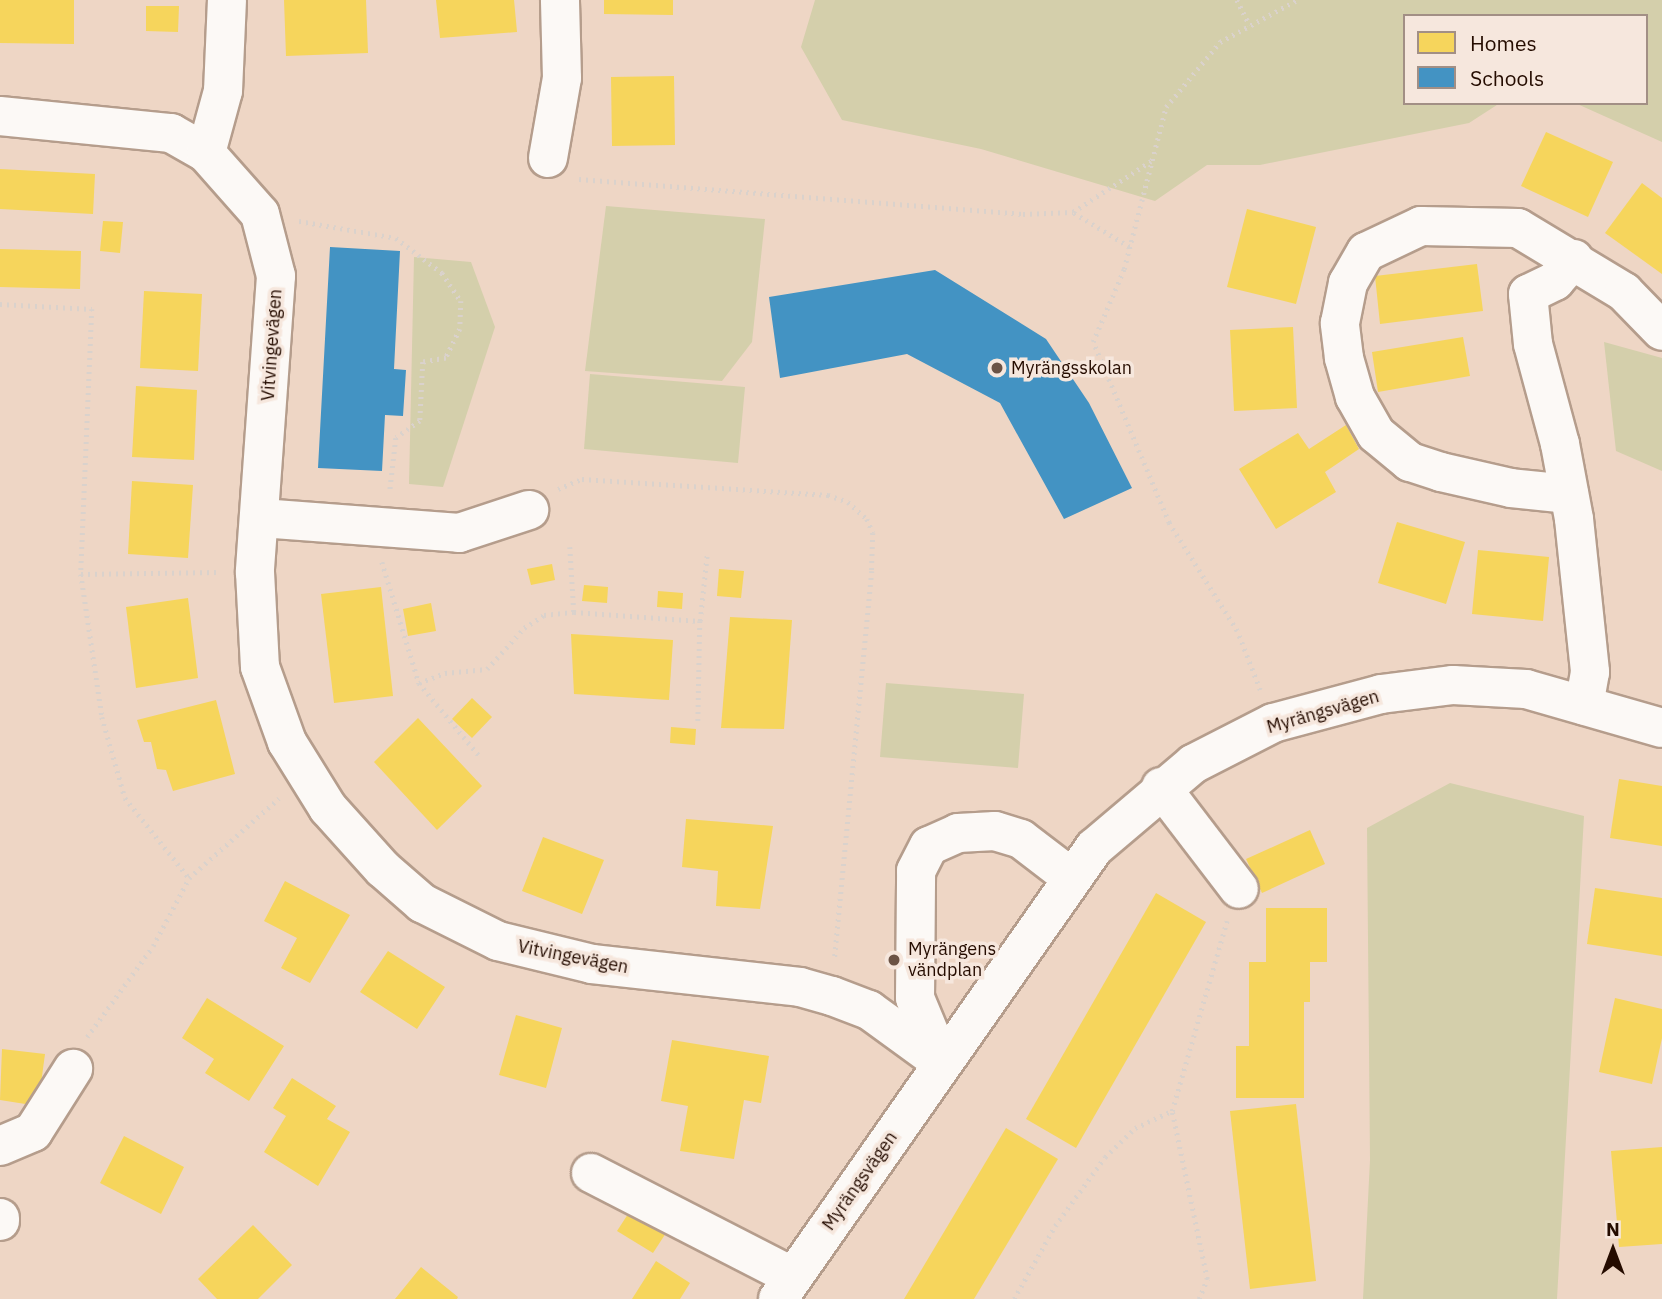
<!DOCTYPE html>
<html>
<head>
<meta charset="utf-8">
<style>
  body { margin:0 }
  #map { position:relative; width:1662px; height:1299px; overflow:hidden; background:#eed6c5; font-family:"IBM Plex Sans",sans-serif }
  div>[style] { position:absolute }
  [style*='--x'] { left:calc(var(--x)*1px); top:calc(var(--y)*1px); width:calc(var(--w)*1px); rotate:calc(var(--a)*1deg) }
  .green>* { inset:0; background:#d4cfab }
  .homes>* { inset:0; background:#f6d55c }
  .schools>* { inset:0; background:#4393c3 }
  .path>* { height:4.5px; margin-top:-2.25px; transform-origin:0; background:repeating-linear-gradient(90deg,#dad2cc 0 2px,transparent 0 7px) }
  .roads { filter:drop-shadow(2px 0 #b59d8c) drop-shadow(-2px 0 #b59d8c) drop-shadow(0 2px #b59d8c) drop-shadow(0 -2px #b59d8c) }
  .minor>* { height:38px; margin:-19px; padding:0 19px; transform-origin:19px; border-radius:19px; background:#fcf9f6 }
  .dots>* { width:19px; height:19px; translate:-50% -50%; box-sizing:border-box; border:4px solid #f6e7dd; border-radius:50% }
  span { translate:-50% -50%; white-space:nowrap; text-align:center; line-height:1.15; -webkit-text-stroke:7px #f6e7dd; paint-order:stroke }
  .street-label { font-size:18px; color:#250c00 }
  .poi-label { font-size:18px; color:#250c00 }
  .left { translate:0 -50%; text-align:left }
  .legend { position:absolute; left:1403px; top:14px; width:245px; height:91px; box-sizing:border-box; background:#f6e7dd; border:2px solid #a28f85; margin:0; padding:9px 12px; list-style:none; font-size:21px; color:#250c00 }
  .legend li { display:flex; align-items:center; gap:14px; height:35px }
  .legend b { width:35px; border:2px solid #a28f85 }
  .north { position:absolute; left:1578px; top:1215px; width:70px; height:70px; -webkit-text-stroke:5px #f6e7dd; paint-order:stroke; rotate:0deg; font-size:19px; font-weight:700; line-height:28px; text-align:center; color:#250c00 }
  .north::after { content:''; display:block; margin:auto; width:24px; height:32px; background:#250c00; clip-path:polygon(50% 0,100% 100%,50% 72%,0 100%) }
</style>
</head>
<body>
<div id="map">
  <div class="green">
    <i style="clip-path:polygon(815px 0,1662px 0,1662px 142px,1575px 103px,1646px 103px,1646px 16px,1405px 16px,1405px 103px,1500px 103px,1469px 123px,1260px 165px,1207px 165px,1155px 201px,981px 149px,842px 120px,801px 47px)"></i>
    <i style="clip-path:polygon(606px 206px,765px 219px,752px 342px,722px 381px,585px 371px)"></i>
    <i style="clip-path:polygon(414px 257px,471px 262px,495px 327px,443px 487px,409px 484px)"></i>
    <i style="clip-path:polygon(1604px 342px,1662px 358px,1662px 471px,1616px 451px)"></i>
    <i style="clip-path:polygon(590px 374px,745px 387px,738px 463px,584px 449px)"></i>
    <i style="clip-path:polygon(886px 683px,1024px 694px,1018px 768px,880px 757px)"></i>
    <i style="clip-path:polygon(1450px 783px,1584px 816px,1557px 1299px,1363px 1299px,1370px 1160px,1367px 828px)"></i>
  </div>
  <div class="homes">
    <i style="clip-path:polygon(0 0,74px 0,74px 44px,0 43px)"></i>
    <i style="clip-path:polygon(284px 0,366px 0,368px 53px,286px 56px)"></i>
    <i style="clip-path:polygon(436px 0,514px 0,517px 32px,440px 38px)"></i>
    <i style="clip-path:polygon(604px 0,673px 0,673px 15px,604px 14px)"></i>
    <i style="clip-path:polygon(146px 6px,179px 6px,178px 32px,146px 31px)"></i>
    <i style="clip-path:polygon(674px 76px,675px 145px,612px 146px,611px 77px)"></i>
    <i style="clip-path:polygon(1546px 132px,1613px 162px,1588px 217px,1521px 186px)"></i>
    <i style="clip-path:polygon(0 169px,95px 174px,93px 214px,0 209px)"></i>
    <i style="clip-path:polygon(1642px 183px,1662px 198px,1662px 274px,1605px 233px)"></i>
    <i style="clip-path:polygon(1247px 209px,1316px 227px,1296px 304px,1227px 287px)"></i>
    <i style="clip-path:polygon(103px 221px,123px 222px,120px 253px,100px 251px)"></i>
    <i style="clip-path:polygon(0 249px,81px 251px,80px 289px,0 287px)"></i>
    <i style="clip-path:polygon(1477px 264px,1483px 311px,1380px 324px,1375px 276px)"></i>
    <i style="clip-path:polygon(144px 291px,202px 294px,198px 371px,140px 368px)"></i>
    <i style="clip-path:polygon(1293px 327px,1297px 408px,1234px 411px,1230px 330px)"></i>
    <i style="clip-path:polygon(1463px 337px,1470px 376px,1378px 392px,1372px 352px)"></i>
    <i style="clip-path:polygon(136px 386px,197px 390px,194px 460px,132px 457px)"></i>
    <i style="clip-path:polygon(1346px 425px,1359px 449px,1325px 472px,1336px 492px,1276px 529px,1239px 469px,1298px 433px,1309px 449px)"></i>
    <i style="clip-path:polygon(132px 481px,193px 485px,188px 558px,128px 554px)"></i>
    <i style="clip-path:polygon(1397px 522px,1465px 542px,1446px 604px,1378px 583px)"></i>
    <i style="clip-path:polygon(1478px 550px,1549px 557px,1543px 621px,1472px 614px)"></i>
    <i style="clip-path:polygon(552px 564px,555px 580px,531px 585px,527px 569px)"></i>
    <i style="clip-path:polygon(719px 569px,744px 571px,741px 598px,717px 596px)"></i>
    <i style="clip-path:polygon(584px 585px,608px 587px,607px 603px,582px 601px)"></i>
    <i style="clip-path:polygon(381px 587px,393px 696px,334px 703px,321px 594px)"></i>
    <i style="clip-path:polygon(658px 591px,683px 593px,682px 609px,657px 607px)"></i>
    <i style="clip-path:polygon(188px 598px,198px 678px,136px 688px,126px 607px)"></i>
    <i style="clip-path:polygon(431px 603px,436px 631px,408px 636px,403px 609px)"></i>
    <i style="clip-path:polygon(730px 617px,792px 620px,784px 729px,721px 728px)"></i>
    <i style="clip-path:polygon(571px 634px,673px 640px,669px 700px,574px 694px)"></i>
    <i style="clip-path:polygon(472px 698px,492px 717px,472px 738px,452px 719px)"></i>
    <i style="clip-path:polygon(216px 700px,235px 774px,173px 791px,166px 770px,157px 769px,151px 742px,144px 742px,137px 720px)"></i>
    <i style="clip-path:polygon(418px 718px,482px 786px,437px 830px,374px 762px)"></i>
    <i style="clip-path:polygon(671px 727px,696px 729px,695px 745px,670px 743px)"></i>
    <i style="clip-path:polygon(1619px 779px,1662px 786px,1662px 846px,1610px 838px)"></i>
    <i style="clip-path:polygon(686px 819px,773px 826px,760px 909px,716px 906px,718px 871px,682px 867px)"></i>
    <i style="clip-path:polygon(1310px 830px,1325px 864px,1262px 893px,1246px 859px)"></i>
    <i style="clip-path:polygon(543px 837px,604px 860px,582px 914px,522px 891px)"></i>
    <i style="clip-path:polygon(285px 881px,350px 915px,310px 983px,281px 968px,297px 938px,264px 921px)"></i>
    <i style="clip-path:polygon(1595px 888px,1662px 898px,1662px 956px,1587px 944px)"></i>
    <i style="clip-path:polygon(1156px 893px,1206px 922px,1076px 1148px,1026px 1119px)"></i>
    <i style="clip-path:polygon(1266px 908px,1327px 908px,1327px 962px,1310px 962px,1310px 1002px,1304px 1002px,1304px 1098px,1236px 1098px,1236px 1046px,1249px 1046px,1249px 962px,1266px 962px)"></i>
    <i style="clip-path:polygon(388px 951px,445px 987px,417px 1029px,360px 992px)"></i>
    <i style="clip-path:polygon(207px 998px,284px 1046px,249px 1101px,205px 1073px,214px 1059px,182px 1038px)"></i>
    <i style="clip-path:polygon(1615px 998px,1662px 1009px,1662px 1038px,1652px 1084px,1599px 1072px)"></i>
    <i style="clip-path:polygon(516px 1015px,562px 1028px,546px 1088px,499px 1075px)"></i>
    <i style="clip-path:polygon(672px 1040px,769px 1056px,761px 1103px,744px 1100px,734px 1159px,680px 1151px,688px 1106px,661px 1101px)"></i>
    <i style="clip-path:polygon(2px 1049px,45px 1054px,38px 1106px,0 1100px)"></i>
    <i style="clip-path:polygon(292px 1078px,336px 1106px,327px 1119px,350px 1132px,318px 1186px,264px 1152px,286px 1116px,273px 1108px)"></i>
    <i style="clip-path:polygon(1296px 1104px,1316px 1281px,1250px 1289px,1230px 1111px)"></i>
    <i style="clip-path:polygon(1006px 1128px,1058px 1159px,974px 1299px,904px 1299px)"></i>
    <i style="clip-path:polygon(124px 1136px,184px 1167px,161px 1214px,100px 1183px)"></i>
    <i style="clip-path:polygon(1662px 1147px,1662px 1244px,1619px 1247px,1611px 1151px)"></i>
    <i style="clip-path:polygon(630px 1211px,666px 1233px,653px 1253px,617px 1231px)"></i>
    <i style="clip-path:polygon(253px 1225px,292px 1265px,258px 1299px,217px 1299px,198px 1279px)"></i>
    <i style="clip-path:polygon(656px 1261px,690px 1283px,680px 1299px,632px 1299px)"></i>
    <i style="clip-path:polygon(421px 1267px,458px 1297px,457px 1299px,395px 1299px)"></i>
  </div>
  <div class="schools">
    <i style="clip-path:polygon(330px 247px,400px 251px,394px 369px,406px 370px,403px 416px,385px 415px,382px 471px,318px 468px)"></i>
    <i style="clip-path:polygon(935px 270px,1046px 339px,1089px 403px,1132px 488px,1064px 519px,1000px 403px,907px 354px,780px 378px,769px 297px)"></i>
  </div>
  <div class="path">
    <i style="--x:1237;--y:0;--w:28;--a:63"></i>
    <i style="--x:579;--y:179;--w:445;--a:4.5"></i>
    <i style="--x:1023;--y:214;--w:50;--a:-2.3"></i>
    <i style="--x:1073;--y:212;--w:93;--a:-33.2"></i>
    <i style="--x:1074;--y:213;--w:66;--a:31.3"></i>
    <i style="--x:299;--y:221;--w:98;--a:9.9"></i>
    <i style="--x:396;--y:238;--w:58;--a:37.3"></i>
    <i style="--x:442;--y:273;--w:34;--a:56"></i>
    <i style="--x:461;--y:301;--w:28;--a:92"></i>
    <i style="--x:460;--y:329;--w:32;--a:116"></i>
    <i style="--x:446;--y:358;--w:23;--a:170"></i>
    <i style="--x:423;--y:362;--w:59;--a:92.9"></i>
    <i style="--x:420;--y:421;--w:29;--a:145"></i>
    <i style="--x:396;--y:438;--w:53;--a:96.5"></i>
    <i style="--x:0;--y:304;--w:92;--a:3.1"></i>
    <i style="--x:92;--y:309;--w:265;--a:92.4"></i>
    <i style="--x:81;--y:574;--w:145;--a:81.6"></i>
    <i style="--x:102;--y:717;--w:84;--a:74.1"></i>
    <i style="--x:125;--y:798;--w:102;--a:51.3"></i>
    <i style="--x:558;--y:489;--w:26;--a:-23"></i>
    <i style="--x:582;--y:479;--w:247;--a:3.7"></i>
    <i style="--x:828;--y:495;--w:21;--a:19"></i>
    <i style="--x:848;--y:502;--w:25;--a:42"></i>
    <i style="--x:867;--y:519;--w:15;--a:67"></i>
    <i style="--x:873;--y:533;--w:38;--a:92"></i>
    <i style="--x:872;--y:571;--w:389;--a:95.5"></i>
    <i style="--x:570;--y:547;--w:65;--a:86.5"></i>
    <i style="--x:382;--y:562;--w:127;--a:73"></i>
    <i style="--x:419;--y:683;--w:97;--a:50.4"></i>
    <i style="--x:81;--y:574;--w:139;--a:-0.8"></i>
    <i style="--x:700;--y:621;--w:67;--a:-84"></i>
    <i style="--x:419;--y:683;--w:28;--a:-21"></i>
    <i style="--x:445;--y:673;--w:42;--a:-5.4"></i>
    <i style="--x:487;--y:669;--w:55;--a:-47.9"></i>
    <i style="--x:524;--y:628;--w:24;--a:-33"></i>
    <i style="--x:544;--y:615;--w:30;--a:-6"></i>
    <i style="--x:574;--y:612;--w:126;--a:4.1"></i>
    <i style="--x:700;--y:621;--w:102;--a:91.1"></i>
    <i style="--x:1260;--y:690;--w:63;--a:-111.3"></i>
    <i style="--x:1237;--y:631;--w:128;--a:-122.2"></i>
    <i style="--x:1169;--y:523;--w:196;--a:-112.8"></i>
    <i style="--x:1093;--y:342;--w:79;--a:-67"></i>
    <i style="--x:1124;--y:269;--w:167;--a:-75.5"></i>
    <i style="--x:1166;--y:107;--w:85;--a:-50.3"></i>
    <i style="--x:1220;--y:42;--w:88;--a:-28.6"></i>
    <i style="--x:87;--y:1037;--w:112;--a:-54"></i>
    <i style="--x:153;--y:946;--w:77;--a:-62.1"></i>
    <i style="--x:189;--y:878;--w:120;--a:-41.6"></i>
    <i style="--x:1014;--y:1299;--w:84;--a:-60.7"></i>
    <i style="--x:1055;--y:1226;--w:85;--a:-54.1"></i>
    <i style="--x:1105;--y:1157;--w:42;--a:-44"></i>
    <i style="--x:1135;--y:1128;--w:41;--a:-24.7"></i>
    <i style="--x:1199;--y:1299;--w:22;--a:-68"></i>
    <i style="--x:1207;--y:1279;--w:172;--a:-101.8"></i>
    <i style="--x:1172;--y:1111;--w:198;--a:-73.9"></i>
  </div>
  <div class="roads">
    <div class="minor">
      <i style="--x:0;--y:116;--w:172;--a:5.7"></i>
      <i style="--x:171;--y:133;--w:40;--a:29.7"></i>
      <i style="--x:206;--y:153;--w:81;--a:48.5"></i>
      <i style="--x:260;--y:214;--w:64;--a:75.5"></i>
      <i style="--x:276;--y:276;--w:297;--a:94.1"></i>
      <i style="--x:255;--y:572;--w:95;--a:87"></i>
      <i style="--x:260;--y:667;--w:80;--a:70.2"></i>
      <i style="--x:287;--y:742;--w:78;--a:58.2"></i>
      <i style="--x:328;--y:808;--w:82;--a:48"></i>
      <i style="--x:383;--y:869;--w:52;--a:41.1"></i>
      <i style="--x:422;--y:903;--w:85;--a:26.6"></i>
      <i style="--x:498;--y:941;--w:97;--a:13.7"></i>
      <i style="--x:592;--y:964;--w:209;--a:6.3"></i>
      <i style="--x:800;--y:987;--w:33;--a:16"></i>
      <i style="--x:832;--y:996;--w:40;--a:21"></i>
      <i style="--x:869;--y:1010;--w:90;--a:36"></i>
      <i style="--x:206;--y:153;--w:64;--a:-74.7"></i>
      <i style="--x:223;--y:91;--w:91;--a:-87.5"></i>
      <i style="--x:548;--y:158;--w:81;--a:-80.1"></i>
      <i style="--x:562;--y:78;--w:78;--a:-91.5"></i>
      <i style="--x:1574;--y:259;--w:29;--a:131"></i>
      <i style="--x:1555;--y:281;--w:30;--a:154"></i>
      <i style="--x:1528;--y:294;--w:50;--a:84.3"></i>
      <i style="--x:1533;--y:344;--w:104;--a:74.9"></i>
      <i style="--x:1560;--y:444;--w:76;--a:79.4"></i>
      <i style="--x:1574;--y:519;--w:154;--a:84"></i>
      <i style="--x:1590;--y:672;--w:34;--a:100"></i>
      <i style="--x:1569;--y:494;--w:58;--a:-174.1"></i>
      <i style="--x:1511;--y:488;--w:72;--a:-167.1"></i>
      <i style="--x:1441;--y:472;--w:33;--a:-162"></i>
      <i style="--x:1410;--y:462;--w:44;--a:-140.5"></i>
      <i style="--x:1376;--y:434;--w:43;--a:-119.6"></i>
      <i style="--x:1355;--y:397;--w:41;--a:-105.8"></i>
      <i style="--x:1344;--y:358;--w:35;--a:-97"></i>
      <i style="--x:1340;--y:323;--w:41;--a:-78.7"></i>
      <i style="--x:1348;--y:283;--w:36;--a:-60"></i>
      <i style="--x:1366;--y:252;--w:61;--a:-25.3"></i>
      <i style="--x:1421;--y:226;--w:97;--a:1.2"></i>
      <i style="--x:1518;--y:228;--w:124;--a:31.1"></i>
      <i style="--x:1624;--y:292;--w:54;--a:45.7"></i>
      <i style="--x:261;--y:518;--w:199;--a:4.3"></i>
      <i style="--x:459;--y:533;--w:74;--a:-18.2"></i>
      <i style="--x:1161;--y:787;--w:128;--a:52.6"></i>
      <i style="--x:942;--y:1063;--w:70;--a:-112.6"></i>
      <i style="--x:915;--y:998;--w:127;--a:-89.5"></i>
      <i style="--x:916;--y:871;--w:28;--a:-63"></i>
      <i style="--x:929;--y:846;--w:32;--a:-24"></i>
      <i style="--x:958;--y:833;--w:37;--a:-3"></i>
      <i style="--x:995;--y:831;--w:27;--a:17"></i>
      <i style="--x:1021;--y:839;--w:64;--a:37.4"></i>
      <i style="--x:0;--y:1146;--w:36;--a:-23"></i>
      <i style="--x:33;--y:1132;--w:75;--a:-57.6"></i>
      <i style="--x:591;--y:1173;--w:227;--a:27.2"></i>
      <i style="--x:0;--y:1218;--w:3;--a:90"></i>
      <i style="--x:778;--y:1299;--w:551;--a:-54.98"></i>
      <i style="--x:1094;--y:848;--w:130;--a:-40.3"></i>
      <i style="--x:1193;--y:764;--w:90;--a:-27.1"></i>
      <i style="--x:1273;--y:723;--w:112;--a:-15"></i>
      <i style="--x:1381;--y:694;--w:73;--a:-7.1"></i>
      <i style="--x:1453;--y:685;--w:73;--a:3.1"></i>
      <i style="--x:1526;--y:689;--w:141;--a:16"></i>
    </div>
  </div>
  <div class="dots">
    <i style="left:997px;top:368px;background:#6b5345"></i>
    <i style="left:894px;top:960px;background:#6b5345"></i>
  </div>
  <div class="street-label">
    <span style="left:272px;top:345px;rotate:-86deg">Vitvingevägen</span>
    <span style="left:1323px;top:712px;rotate:-16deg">Myrängsvägen</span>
    <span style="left:573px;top:957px;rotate:11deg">Vitvingevägen</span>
    <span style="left:860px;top:1181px;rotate:-55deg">Myrängsvägen</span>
  </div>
  <div class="poi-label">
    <span class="left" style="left:1011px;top:368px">Myrängsskolan</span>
    <span class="left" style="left:908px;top:960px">Myrängens<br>vändplan</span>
  </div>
  <ul class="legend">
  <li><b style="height:19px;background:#f6d55c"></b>Homes</li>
  <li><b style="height:19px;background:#4393c3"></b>Schools</li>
  </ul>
  <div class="north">N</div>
</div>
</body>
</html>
